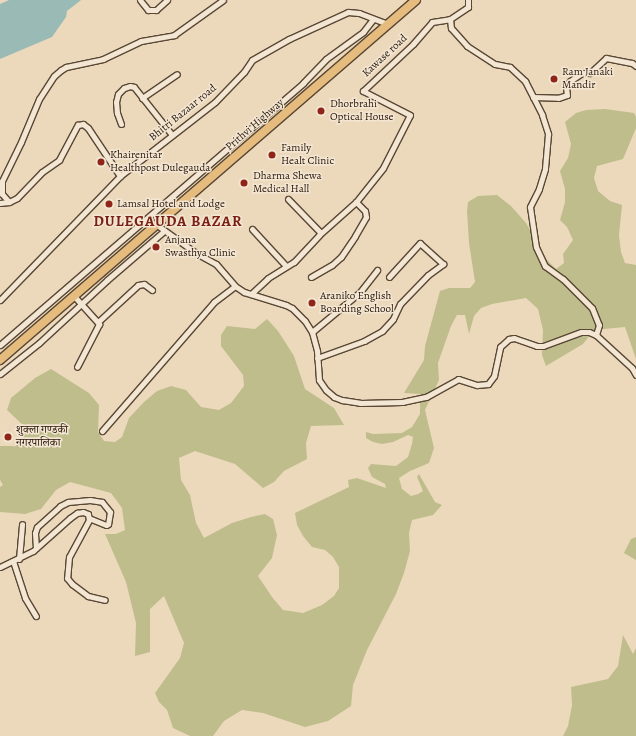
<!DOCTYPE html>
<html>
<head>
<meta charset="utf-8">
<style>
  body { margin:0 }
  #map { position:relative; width:636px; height:736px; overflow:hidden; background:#ecd9bc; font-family:Alegreya,"Noto Serif Devanagari",serif }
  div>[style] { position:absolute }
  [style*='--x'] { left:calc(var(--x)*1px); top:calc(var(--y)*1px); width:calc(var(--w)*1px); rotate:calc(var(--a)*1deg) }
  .green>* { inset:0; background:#bfbd8c }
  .water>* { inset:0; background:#99bab5 }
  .roads { filter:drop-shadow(1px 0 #594735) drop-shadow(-1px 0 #594735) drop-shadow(0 1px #594735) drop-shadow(0 -1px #594735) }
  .minor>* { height:5px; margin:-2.5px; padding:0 2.5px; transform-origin:2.5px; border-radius:2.5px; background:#f3e6d3 }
  .trunk>* { height:8px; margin:-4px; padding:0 4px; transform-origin:4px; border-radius:4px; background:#e6bc7e }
  .dots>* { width:11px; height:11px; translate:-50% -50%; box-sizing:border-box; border:2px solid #f3e6d3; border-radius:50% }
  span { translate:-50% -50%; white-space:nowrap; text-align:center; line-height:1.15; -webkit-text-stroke:3px #f3e6d3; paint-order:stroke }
  .street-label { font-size:11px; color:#281608 }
  .poi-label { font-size:11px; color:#281608 }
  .left { translate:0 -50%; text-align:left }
  .district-label { font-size:15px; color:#7a1f14; font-weight:700; letter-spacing:1px }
</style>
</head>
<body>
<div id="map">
  <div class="green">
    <i style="clip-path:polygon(605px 109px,634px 113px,636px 117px,636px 128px,623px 159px,597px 166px,594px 178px,598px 191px,610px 201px,622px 205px,619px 235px,621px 252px,625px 263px,636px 265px,636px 359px,625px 327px,594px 330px,583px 344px,546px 366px,542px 355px,543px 330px,538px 309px,526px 298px,492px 304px,481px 308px,474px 316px,469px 334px,465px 315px,457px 315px,451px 326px,438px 363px,439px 380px,425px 410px,434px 448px,429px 463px,410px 471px,399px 478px,402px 489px,411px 496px,418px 494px,423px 491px,417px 477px,419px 474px,435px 502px,442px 505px,433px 515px,412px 520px,409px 533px,410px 551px,404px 573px,396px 594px,367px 650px,353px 685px,351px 706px,328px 721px,305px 727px,263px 713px,242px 710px,224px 721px,213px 736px,190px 736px,173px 728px,167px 710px,159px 702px,155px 693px,180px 658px,184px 643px,164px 596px,150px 609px,150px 652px,135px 656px,136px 623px,126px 582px,105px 534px,116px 534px,125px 530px,122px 508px,111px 493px,70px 482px,56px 490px,41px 509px,25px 514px,0 512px,0 487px,3px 485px,0 480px,0 446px,14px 446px,23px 439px,26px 428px,7px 410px,11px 398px,35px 378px,51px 369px,89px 393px,99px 405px,98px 432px,104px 441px,115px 442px,122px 437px,129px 418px,144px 402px,157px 391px,171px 386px,186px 390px,201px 407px,219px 410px,231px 403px,244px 386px,243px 375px,221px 346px,221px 335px,227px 326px,255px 329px,267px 319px,278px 331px,294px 356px,305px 389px,334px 408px,344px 425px,311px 426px,306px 443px,307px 459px,284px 471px,274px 482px,263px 488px,235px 464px,195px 451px,179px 458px,181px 480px,190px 495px,196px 523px,204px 538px,232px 523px,251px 517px,265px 514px,273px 519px,277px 535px,272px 558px,258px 576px,272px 597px,283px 610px,303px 613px,322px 605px,334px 596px,339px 588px,339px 567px,333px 557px,325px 550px,312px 547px,303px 536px,297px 525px,295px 513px,349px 487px,348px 480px,357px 478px,386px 488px,385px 484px,372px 477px,368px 468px,371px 464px,396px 466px,408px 457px,412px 444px,413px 437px,408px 435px,393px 442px,382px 444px,373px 442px,366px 438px,366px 432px,373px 434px,402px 433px,412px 427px,420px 414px,420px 394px,404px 393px,424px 360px,425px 346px,440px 291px,449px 288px,470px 288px,475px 282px,469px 243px,467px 211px,468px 202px,478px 196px,497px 195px,511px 206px,526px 223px,547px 260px,556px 269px,564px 263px,563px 254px,573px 240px,567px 227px,560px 220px,565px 202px,565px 189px,560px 171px,568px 158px,571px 144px,565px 122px,576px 113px,586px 110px)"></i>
    <i style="clip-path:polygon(636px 537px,636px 560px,624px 553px,631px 539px)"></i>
    <i style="clip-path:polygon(623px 635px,633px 654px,636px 648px,636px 736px,563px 736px,568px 726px,572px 705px,571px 687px,608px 679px,618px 666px)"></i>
  </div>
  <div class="water">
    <i style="clip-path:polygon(9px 0,81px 0,67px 11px,66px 17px,52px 37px,0 59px,0 4px)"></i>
  </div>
  <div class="roads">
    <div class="minor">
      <i style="--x:140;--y:0;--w:13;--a:51"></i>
      <i style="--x:148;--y:10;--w:8;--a:0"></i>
      <i style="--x:156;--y:10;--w:15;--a:-42"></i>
      <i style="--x:468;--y:0;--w:7;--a:90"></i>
      <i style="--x:468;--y:7;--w:22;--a:146"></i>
      <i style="--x:450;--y:19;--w:9;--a:84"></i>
      <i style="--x:451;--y:28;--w:24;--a:48"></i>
      <i style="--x:467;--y:46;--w:33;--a:33"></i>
      <i style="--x:495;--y:64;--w:15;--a:11"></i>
      <i style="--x:510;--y:67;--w:21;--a:43"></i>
      <i style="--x:525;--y:81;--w:38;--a:63"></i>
      <i style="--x:542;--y:115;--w:20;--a:72"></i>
      <i style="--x:548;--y:134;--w:35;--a:95"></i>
      <i style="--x:545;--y:169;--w:21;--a:107"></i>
      <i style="--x:539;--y:189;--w:20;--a:117"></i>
      <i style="--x:530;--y:207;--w:40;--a:81.5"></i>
      <i style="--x:536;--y:247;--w:21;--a:65"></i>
      <i style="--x:545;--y:266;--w:22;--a:36"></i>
      <i style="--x:563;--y:279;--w:41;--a:45"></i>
      <i style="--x:592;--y:308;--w:18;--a:68"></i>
      <i style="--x:599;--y:325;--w:10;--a:107"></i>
      <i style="--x:533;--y:97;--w:25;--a:2"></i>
      <i style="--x:558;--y:98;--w:9;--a:-18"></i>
      <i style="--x:567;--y:95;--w:8;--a:-97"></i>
      <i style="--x:566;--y:87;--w:7;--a:-56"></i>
      <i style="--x:570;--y:81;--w:14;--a:-34"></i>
      <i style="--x:582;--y:73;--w:8;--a:0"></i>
      <i style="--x:590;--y:73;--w:22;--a:-43"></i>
      <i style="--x:606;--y:58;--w:26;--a:11"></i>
      <i style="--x:632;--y:63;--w:5;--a:37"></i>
      <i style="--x:142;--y:98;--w:42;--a:-34.4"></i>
      <i style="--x:121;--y:124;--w:12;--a:-110"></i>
      <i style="--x:117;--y:113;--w:11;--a:-95"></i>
      <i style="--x:116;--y:102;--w:8;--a:-76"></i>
      <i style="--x:118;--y:94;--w:8;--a:-45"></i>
      <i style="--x:124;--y:88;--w:6;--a:-18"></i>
      <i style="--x:130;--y:86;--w:4;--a:14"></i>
      <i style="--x:134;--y:87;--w:61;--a:51.6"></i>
      <i style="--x:288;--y:199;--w:47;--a:45.9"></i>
      <i style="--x:9;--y:202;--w:9;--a:-27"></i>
      <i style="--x:17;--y:198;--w:36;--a:-46"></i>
      <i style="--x:42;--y:172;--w:21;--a:-35"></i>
      <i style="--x:59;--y:160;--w:40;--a:-62"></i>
      <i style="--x:78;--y:125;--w:5;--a:-11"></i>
      <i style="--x:83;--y:124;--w:6;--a:39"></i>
      <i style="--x:88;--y:128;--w:58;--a:56.3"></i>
      <i style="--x:0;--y:203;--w:9;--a:-6"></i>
      <i style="--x:9;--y:202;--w:11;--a:-131"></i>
      <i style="--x:2;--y:194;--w:13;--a:-90"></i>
      <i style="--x:2;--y:181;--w:43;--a:-64"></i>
      <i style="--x:21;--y:142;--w:47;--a:-67.3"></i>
      <i style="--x:39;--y:99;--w:27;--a:-57"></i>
      <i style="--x:54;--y:76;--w:9;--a:-41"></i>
      <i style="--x:61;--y:70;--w:6;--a:-31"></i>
      <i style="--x:66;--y:67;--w:38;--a:-12"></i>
      <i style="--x:103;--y:59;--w:42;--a:-25.3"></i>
      <i style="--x:141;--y:41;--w:34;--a:-10"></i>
      <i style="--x:174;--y:35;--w:60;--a:-35.5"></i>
      <i style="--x:157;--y:225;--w:48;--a:35.7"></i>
      <i style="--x:196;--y:253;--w:23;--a:29"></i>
      <i style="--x:216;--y:264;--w:29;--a:49"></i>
      <i style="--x:235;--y:286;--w:11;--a:34"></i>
      <i style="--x:244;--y:292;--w:44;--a:17.2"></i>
      <i style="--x:286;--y:305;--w:7;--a:27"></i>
      <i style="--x:292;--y:308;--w:18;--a:45"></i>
      <i style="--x:305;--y:321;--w:13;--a:58"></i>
      <i style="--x:312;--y:332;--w:20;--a:75"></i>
      <i style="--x:317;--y:351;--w:29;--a:86"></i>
      <i style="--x:319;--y:380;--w:12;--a:55"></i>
      <i style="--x:326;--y:390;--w:11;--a:41"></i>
      <i style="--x:334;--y:397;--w:9;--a:21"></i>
      <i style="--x:342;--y:400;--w:18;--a:9"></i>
      <i style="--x:360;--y:403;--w:42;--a:-1.4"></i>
      <i style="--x:402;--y:402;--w:25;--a:-12"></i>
      <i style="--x:426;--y:397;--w:37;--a:-29"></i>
      <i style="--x:458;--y:379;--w:20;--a:18"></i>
      <i style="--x:477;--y:385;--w:11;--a:-5"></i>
      <i style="--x:488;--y:384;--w:10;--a:-53"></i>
      <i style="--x:494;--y:376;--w:30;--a:-78"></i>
      <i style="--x:500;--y:347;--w:12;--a:-42"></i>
      <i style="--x:509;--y:339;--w:5;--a:-11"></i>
      <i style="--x:514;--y:338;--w:24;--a:19"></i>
      <i style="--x:537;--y:346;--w:6;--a:0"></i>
      <i style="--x:543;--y:346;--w:40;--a:-20.2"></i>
      <i style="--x:581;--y:332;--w:8;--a:0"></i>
      <i style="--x:589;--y:332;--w:8;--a:23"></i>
      <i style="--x:596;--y:335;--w:49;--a:42.5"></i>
      <i style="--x:632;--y:368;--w:8;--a:60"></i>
      <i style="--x:252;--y:229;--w:50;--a:47.4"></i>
      <i style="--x:311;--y:277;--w:24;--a:-30"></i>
      <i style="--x:332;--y:265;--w:12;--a:-42"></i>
      <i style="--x:341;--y:257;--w:25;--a:-56"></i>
      <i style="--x:355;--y:236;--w:22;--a:-60"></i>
      <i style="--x:366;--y:217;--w:6;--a:-99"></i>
      <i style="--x:365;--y:211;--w:13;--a:-135"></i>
      <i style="--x:251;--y:294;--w:23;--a:-43"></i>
      <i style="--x:268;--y:278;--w:31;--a:-32"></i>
      <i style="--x:294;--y:262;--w:37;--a:-47"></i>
      <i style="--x:319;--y:235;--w:50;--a:-41.7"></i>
      <i style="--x:356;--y:202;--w:43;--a:-51.5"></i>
      <i style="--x:383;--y:168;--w:59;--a:-63"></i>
      <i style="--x:410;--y:115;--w:53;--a:-152.9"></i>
      <i style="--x:363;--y:91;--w:69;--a:-43.2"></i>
      <i style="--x:413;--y:44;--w:29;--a:-49"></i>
      <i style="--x:432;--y:22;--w:18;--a:-9"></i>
      <i style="--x:74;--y:296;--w:38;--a:48"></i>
      <i style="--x:99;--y:324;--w:48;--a:117.1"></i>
      <i style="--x:0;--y:300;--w:173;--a:-45.9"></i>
      <i style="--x:120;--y:176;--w:120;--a:-37.9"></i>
      <i style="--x:215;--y:102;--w:42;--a:-46"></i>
      <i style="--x:244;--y:72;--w:14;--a:-56"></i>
      <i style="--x:252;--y:60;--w:43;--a:-29.6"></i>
      <i style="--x:289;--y:39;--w:65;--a:-24.6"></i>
      <i style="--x:348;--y:12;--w:11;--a:5"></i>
      <i style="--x:359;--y:13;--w:31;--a:21"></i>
      <i style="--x:99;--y:321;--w:53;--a:-42.7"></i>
      <i style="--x:138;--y:285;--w:6;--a:-9"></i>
      <i style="--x:144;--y:284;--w:10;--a:37"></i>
      <i style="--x:312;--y:332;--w:62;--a:-39.8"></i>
      <i style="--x:360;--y:292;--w:28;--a:-52"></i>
      <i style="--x:0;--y:345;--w:401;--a:-40.8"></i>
      <i style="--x:303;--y:83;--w:33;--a:-46"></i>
      <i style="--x:326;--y:59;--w:46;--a:-36.1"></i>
      <i style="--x:363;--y:32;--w:16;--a:-52"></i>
      <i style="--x:317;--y:358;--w:50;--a:-19.9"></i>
      <i style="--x:364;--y:341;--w:21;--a:-29"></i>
      <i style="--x:382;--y:331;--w:16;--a:-47"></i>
      <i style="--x:393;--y:319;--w:17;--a:-65"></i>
      <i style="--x:400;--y:304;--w:40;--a:-46"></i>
      <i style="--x:428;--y:275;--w:19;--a:-36"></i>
      <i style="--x:443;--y:264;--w:31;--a:-138"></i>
      <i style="--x:420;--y:243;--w:46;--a:132.4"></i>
      <i style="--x:0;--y:374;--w:50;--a:-38.5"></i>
      <i style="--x:39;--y:343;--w:93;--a:-42.8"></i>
      <i style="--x:107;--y:280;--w:75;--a:-40.7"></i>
      <i style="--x:102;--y:431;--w:171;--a:-49"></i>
      <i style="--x:214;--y:302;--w:26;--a:-37"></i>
      <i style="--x:36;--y:548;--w:15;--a:-94"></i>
      <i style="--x:35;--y:533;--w:6;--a:-72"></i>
      <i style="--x:37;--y:527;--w:31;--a:-42"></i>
      <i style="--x:60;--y:506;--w:9;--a:-27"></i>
      <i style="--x:68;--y:502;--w:22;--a:-5"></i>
      <i style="--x:90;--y:500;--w:12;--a:9"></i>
      <i style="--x:102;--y:502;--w:13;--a:51"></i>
      <i style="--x:110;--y:512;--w:12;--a:99"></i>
      <i style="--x:108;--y:524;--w:2;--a:153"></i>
      <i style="--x:106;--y:525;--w:18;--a:-158"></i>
      <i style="--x:19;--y:559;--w:35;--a:-85"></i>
      <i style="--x:13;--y:561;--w:39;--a:72"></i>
      <i style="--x:25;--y:598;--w:21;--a:59"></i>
      <i style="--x:0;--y:567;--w:37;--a:-26"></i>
      <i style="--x:33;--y:551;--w:50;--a:-41.7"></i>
      <i style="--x:70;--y:518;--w:9;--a:-36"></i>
      <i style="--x:77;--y:513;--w:6;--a:-9"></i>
      <i style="--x:83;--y:512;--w:5;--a:22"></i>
      <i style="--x:88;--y:514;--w:6;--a:81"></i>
      <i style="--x:89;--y:520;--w:42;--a:118.4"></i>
      <i style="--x:69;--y:557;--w:21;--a:95"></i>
      <i style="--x:67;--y:578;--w:8;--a:50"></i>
      <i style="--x:72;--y:584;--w:20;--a:37"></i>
      <i style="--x:88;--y:596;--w:17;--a:13"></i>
    </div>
    <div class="trunk">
      <i style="--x:0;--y:360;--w:550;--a:-40.87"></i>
    </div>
  </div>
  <div class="dots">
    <i style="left:554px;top:79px;background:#8f2418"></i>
    <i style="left:321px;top:111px;background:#8f2418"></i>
    <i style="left:272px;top:155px;background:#8f2418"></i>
    <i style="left:101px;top:162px;background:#8f2418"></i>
    <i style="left:244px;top:183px;background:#8f2418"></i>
    <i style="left:109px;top:204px;background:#8f2418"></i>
    <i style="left:156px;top:247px;background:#8f2418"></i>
    <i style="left:312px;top:303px;background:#8f2418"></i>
    <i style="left:8px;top:437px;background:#8f2418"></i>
  </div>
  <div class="street-label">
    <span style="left:385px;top:56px;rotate:-43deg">Kawase road</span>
    <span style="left:183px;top:113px;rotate:-39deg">Bhitri Bazaar road</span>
    <span style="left:255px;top:125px;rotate:-41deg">Prithvi Highway</span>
  </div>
  <div class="poi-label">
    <span class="left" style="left:562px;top:79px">Ram Janaki<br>Mandir</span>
    <span class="left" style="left:330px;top:111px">Dhorbrahi<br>Optical House</span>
    <span class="left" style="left:281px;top:155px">Family<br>Healt Clinic</span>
    <span class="left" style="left:110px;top:162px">Khairenitar<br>Healthpost Dulegauda</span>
    <span class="left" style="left:253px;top:183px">Dharma Shewa<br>Medical Hall</span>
    <span class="left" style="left:117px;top:204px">Lamsal Hotel and Lodge</span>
    <span class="left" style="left:165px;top:247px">Anjana<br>Swasthya Clinic</span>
    <span class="left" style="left:320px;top:303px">Araniko English<br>Boarding School</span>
    <span class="left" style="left:16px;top:437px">शुक्ला गण्डकी<br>नगरपालिका</span>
  </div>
  <div class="district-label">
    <span style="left:168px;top:222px">DULEGAUDA BAZAR</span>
  </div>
</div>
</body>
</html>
